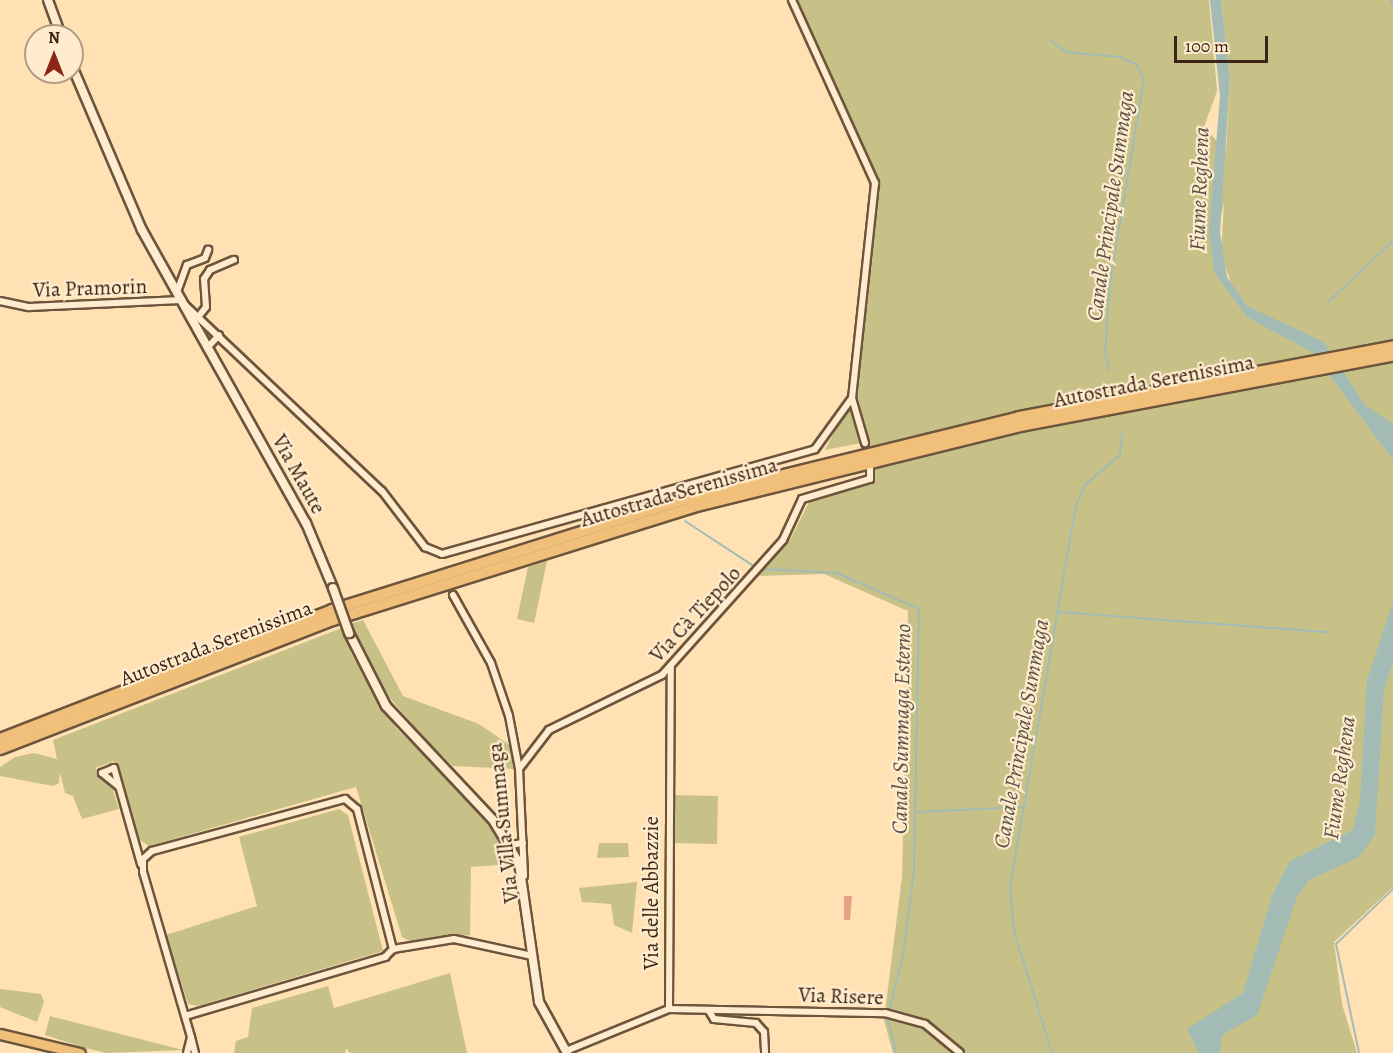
<!DOCTYPE html>
<html>
<head>
<meta charset="utf-8">
<style>
  body { margin:0 }
  #map { position:relative; width:1393px; height:1053px; overflow:hidden; background:#ffe1b4; font-family:Alegreya,serif }
  div>[style] { position:absolute }
  [style*='--x'] { left:calc(var(--x)*1px); top:calc(var(--y)*1px); width:calc(var(--w)*1px); rotate:calc(var(--a)*1deg) }
  .green>* { inset:0; background:#c7c188 }
  .water>* { inset:0; background:#a2bcb5 }
  .stream>* { height:2px; margin:-1px; padding:0 1px; transform-origin:1px; border-radius:1px; background:#a2bcb5 }
  .building>* { inset:0; background:#e5a386 }
  .roads { filter:drop-shadow(2px 0 #6d543c) drop-shadow(-2px 0 #6d543c) drop-shadow(0 2px #6d543c) drop-shadow(0 -2px #6d543c) }
  .minor>* { height:6px; margin:-3px; padding:0 3px; transform-origin:3px; border-radius:3px; background:#ffecce }
  .tertiary>* { height:8px; margin:-4px; padding:0 4px; transform-origin:4px; border-radius:4px; background:#ffecce }
  .primary>* { height:9px; margin:-4.5px; padding:0 4.5px; transform-origin:4.5px; border-radius:4.5px; background:#f0c07a }
  .motorway>* { height:10px; margin:-5px; padding:0 5px; transform-origin:5px; border-radius:5px; background:#f0c07a }
  .bridges { filter:drop-shadow(2px 0 #6d543c) drop-shadow(-2px 0 #6d543c) drop-shadow(0 2px #6d543c) drop-shadow(0 -2px #6d543c) }
  .tertiary-bridge>* { height:8px; margin:-4px; padding:0 4px; transform-origin:4px; border-radius:4px; background:#ffecce }
  span { translate:-50% -50%; white-space:nowrap; text-align:center; line-height:1.15; -webkit-text-stroke:4.5px #ffecce; paint-order:stroke }
  .street-label { font-size:21px; color:#3c2514 }
  .water-label { font-size:22px; color:#5b5244; font-style:italic }
  .north { position:absolute; left:24px; top:24px; width:60px; height:60px; box-sizing:border-box; background:#ffecce; border:2px solid #b19c84; border-radius:50%; rotate:0deg; font-size:16px; font-weight:700; line-height:24px; text-align:center; color:#3c2514 }
  .north::after { content:''; display:block; margin:auto; width:21px; height:27px; background:#8f2418; clip-path:polygon(50% 0,100% 100%,50% 72%,0 100%) }
  .scale { position:absolute; left:1174px; top:36px; width:94px; height:27px; box-sizing:border-box; border:3px solid #3c2514; border-top:0; padding-left:8px; font-size:18px; line-height:21px; white-space:nowrap; color:#3c2514; -webkit-text-stroke:4px #ffecce; paint-order:stroke }
</style>
</head>
<body>
<div id="map">
  <div class="green">
    <i style="clip-path:polygon(evenodd,797px 0,1209px 0,1217px 91px,1204px 127px,1226px 151px,1230px 78px,1221px 0,1393px 0,1393px 887px,1334px 942px,1342px 1004px,1357px 1053px,893px 1053px,884px 1020px,902px 877px,908px 611px,824px 574px,757px 576px,791px 538px,812px 496px,876px 481px,857px 392px,877px 174px,845px 116px,797px 0,1224px 203px,1221px 254px,1232px 286px,1247px 306px,1291px 329px,1241px 306px,1212px 249px,1224px 203px)"></i>
    <i style="clip-path:polygon(852px 407px,861px 443px,825px 450px,846px 409px)"></i>
    <i style="clip-path:polygon(547px 561px,534px 623px,517px 619px,528px 567px)"></i>
    <i style="clip-path:polygon(363px 620px,403px 696px,479px 724px,511px 746px,514px 769px,453px 766px,427px 741px,388px 696px,360px 648px,351px 624px)"></i>
    <i style="clip-path:polygon(344px 627px,351px 653px,396px 728px,482px 812px,514px 864px,471px 867px,470px 935px,412px 942px,402px 937px,356px 787px,149px 846px,137px 838px,114px 761px,95px 768px,111px 784px,119px 809px,82px 819px,73px 796px,65px 793px,60px 772px,59px 783px,53px 786px,0 776px,0 767px,15px 757px,34px 753px,57px 759px,53px 740px)"></i>
    <i style="clip-path:polygon(673px 795px,718px 796px,717px 844px,671px 843px)"></i>
    <i style="clip-path:polygon(339px 809px,348px 815px,383px 951px,198px 1006px,188px 1004px,166px 935px,257px 906px,239px 837px)"></i>
    <i style="clip-path:polygon(599px 843px,628px 843px,629px 857px,597px 858px)"></i>
    <i style="clip-path:polygon(637px 882px,632px 933px,614px 925px,611px 904px,582px 902px,579px 888px)"></i>
    <i style="clip-path:polygon(450px 973px,467px 1053px,350px 1053px,346px 1048px,345px 1053px,234px 1053px,236px 1041px,248px 1037px,252px 1008px,328px 986px,334px 1008px)"></i>
    <i style="clip-path:polygon(0 989px,41px 994px,44px 1002px,37px 1022px,0 1007px)"></i>
    <i style="clip-path:polygon(50px 1016px,183px 1050px,107px 1053px,85px 1048px,45px 1035px)"></i>
  </div>
  <div class="water">
    <i style="clip-path:polygon(1210px 0,1221px 0,1230px 78px,1220px 233px,1227px 277px,1247px 306px,1324px 342px,1365px 405px,1393px 424px,1393px 460px,1312px 352px,1247px 317px,1214px 272px,1209px 231px,1220px 96px)"></i>
    <i style="clip-path:polygon(1393px 602px,1393px 663px,1384px 689px,1375px 835px,1359px 857px,1309px 880px,1297px 897px,1257px 1015px,1222px 1035px,1220px 1053px,1199px 1053px,1187px 1029px,1243px 993px,1272px 896px,1290px 861px,1353px 830px,1360px 801px,1367px 680px)"></i>
  </div>
  <div class="stream">
    <i style="--x:1391;--y:0;--w:5;--a:68"></i>
    <i style="--x:1051;--y:41;--w:19;--a:36"></i>
    <i style="--x:1066;--y:52;--w:54;--a:5.3"></i>
    <i style="--x:1120;--y:57;--w:19;--a:25"></i>
    <i style="--x:1137;--y:65;--w:17;--a:65"></i>
    <i style="--x:1144;--y:80;--w:206;--a:99.5"></i>
    <i style="--x:1110;--y:283;--w:69;--a:94.1"></i>
    <i style="--x:1105;--y:352;--w:19;--a:78"></i>
    <i style="--x:1328;--y:302;--w:89;--a:-43.2"></i>
    <i style="--x:685;--y:521;--w:84;--a:33.3"></i>
    <i style="--x:763;--y:569;--w:74;--a:3.1"></i>
    <i style="--x:837;--y:573;--w:90;--a:23.7"></i>
    <i style="--x:919;--y:609;--w:263;--a:91.1"></i>
    <i style="--x:914;--y:872;--w:84;--a:97.5"></i>
    <i style="--x:903;--y:955;--w:58;--a:104"></i>
    <i style="--x:1059;--y:612;--w:270;--a:4.3"></i>
    <i style="--x:915;--y:812;--w:110;--a:-2.6"></i>
    <i style="--x:888;--y:1020;--w:34;--a:76"></i>
    <i style="--x:1052;--y:1053;--w:128;--a:-107.3"></i>
    <i style="--x:1014;--y:931;--w:44;--a:-95.2"></i>
    <i style="--x:1010;--y:887;--w:387;--a:-80.2"></i>
    <i style="--x:1076;--y:506;--w:23;--a:-67"></i>
    <i style="--x:1085;--y:485;--w:46;--a:-40.6"></i>
    <i style="--x:1120;--y:455;--w:21;--a:-85"></i>
    <i style="--x:1359;--y:1053;--w:111;--a:-101.9"></i>
    <i style="--x:1336;--y:944;--w:79;--a:-44"></i>
  </div>
  <div class="building">
    <i style="clip-path:polygon(844px 896px,852px 896px,850px 920px,844px 920px)"></i>
  </div>
  <div class="roads">
    <div class="minor">
      <i style="--x:792;--y:0;--w:201;--a:65.6"></i>
      <i style="--x:875;--y:183;--w:216;--a:96.1"></i>
      <i style="--x:852;--y:398;--w:47;--a:73.9"></i>
      <i style="--x:177;--y:292;--w:29;--a:-70"></i>
      <i style="--x:187;--y:265;--w:19;--a:-21"></i>
      <i style="--x:205;--y:258;--w:9;--a:-69"></i>
      <i style="--x:0;--y:301;--w:30;--a:12"></i>
      <i style="--x:29;--y:307;--w:152;--a:-2.6"></i>
      <i style="--x:185;--y:305;--w:271;--a:43.4"></i>
      <i style="--x:382;--y:491;--w:71;--a:52.5"></i>
      <i style="--x:425;--y:547;--w:18;--a:22"></i>
      <i style="--x:442;--y:554;--w:387;--a:-15.7"></i>
      <i style="--x:815;--y:449;--w:63;--a:-54"></i>
      <i style="--x:199;--y:316;--w:11;--a:-52"></i>
      <i style="--x:206;--y:307;--w:28;--a:-94"></i>
      <i style="--x:204;--y:279;--w:11;--a:-56"></i>
      <i style="--x:210;--y:270;--w:26;--a:-23"></i>
      <i style="--x:208;--y:347;--w:16;--a:-47"></i>
      <i style="--x:453;--y:595;--w:78;--a:60.8"></i>
      <i style="--x:491;--y:663;--w:56;--a:71.2"></i>
      <i style="--x:509;--y:716;--w:54;--a:79.3"></i>
      <i style="--x:519;--y:769;--w:107;--a:87.3"></i>
      <i style="--x:519;--y:769;--w:49;--a:-52.4"></i>
      <i style="--x:549;--y:730;--w:126;--a:-26"></i>
      <i style="--x:662;--y:675;--w:181;--a:-48.1"></i>
      <i style="--x:783;--y:540;--w:45;--a:-65.1"></i>
      <i style="--x:802;--y:499;--w:71;--a:-16.4"></i>
      <i style="--x:870;--y:479;--w:12;--a:-90"></i>
      <i style="--x:102;--y:773;--w:13;--a:-23"></i>
      <i style="--x:114;--y:768;--w:100;--a:74.3"></i>
      <i style="--x:102;--y:773;--w:21;--a:39"></i>
      <i style="--x:510;--y:845;--w:13;--a:-9"></i>
      <i style="--x:669;--y:1009;--w:216;--a:1.1"></i>
      <i style="--x:885;--y:1013;--w:41;--a:15.4"></i>
      <i style="--x:925;--y:1024;--w:45;--a:39.6"></i>
      <i style="--x:709;--y:1011;--w:9;--a:58"></i>
      <i style="--x:714;--y:1019;--w:42;--a:5.4"></i>
      <i style="--x:756;--y:1023;--w:12;--a:48"></i>
      <i style="--x:764;--y:1032;--w:21;--a:87"></i>
      <i style="--x:185;--y:1016;--w:209;--a:-16.4"></i>
      <i style="--x:385;--y:957;--w:11;--a:-45"></i>
      <i style="--x:393;--y:949;--w:62;--a:-9.3"></i>
      <i style="--x:454;--y:939;--w:80;--a:12.3"></i>
      <i style="--x:191;--y:1037;--w:172;--a:-106.2"></i>
      <i style="--x:143;--y:872;--w:13;--a:-90"></i>
      <i style="--x:143;--y:859;--w:12;--a:-42"></i>
      <i style="--x:152;--y:851;--w:200;--a:-15.1"></i>
      <i style="--x:345;--y:799;--w:16;--a:40"></i>
      <i style="--x:357;--y:809;--w:145;--a:75.6"></i>
      <i style="--x:566;--y:1051;--w:111;--a:-22.2"></i>
      <i style="--x:669;--y:1009;--w:343;--a:-89.7"></i>
      <i style="--x:187;--y:1053;--w:16;--a:-76"></i>
      <i style="--x:191;--y:1037;--w:16;--a:76"></i>
    </div>
    <div class="tertiary">
      <i style="--x:48;--y:0;--w:38;--a:70"></i>
      <i style="--x:72;--y:66;--w:178;--a:66.9"></i>
      <i style="--x:142;--y:230;--w:336;--a:60.8"></i>
      <i style="--x:306;--y:523;--w:70;--a:67.4"></i>
      <i style="--x:349;--y:633;--w:82;--a:63.1"></i>
      <i style="--x:386;--y:706;--w:156;--a:46.8"></i>
      <i style="--x:493;--y:820;--w:50;--a:58.8"></i>
      <i style="--x:519;--y:863;--w:140;--a:81.8"></i>
      <i style="--x:539;--y:1002;--w:58;--a:61.2"></i>
    </div>
    <div class="primary">
      <i style="--x:0;--y:1034;--w:82;--a:13.4"></i>
    </div>
    <div class="motorway">
      <i style="--x:0;--y:739;--w:356;--a:-21.2"></i>
      <i style="--x:332;--y:610;--w:371;--a:-17.4"></i>
      <i style="--x:686;--y:499;--w:343;--a:-13.8"></i>
      <i style="--x:1019;--y:417;--w:381;--a:-10.7"></i>
      <i style="--x:0;--y:749;--w:357;--a:-21.2"></i>
      <i style="--x:333;--y:620;--w:377;--a:-17.4"></i>
      <i style="--x:693;--y:507;--w:338;--a:-13.9"></i>
      <i style="--x:1021;--y:426;--w:379;--a:-10.7"></i>
    </div>
  </div>
  <div class="bridges">
    <div class="tertiary-bridge">
      <i style="--x:333;--y:588;--w:48;--a:70.4"></i>
    </div>
  </div>
  <div class="street-label">
    <span style="left:90px;top:288px;rotate:-2deg">Via Pramorin</span>
    <span style="left:1154px;top:381px;rotate:-11deg">Autostrada Serenissima</span>
    <span style="left:299px;top:474px;rotate:61deg">Via Maute</span>
    <span style="left:679px;top:492px;rotate:-16deg">Autostrada Serenissima</span>
    <span style="left:695px;top:614px;rotate:-47deg">Via Cà Tiepolo</span>
    <span style="left:216px;top:643px;rotate:-21deg">Autostrada Serenissima</span>
    <span style="left:503px;top:823px;rotate:-96deg">Via Villa Summaga</span>
    <span style="left:651px;top:893px;rotate:-90deg">Via delle Abbazzie</span>
    <span style="left:841px;top:996px;rotate:2deg">Via Risere</span>
  </div>
  <div class="water-label">
    <span style="left:1200px;top:189px;rotate:-88deg">Fiume Reghena</span>
    <span style="left:1111px;top:206px;rotate:-82deg">Canale Principale Summaga</span>
    <span style="left:902px;top:729px;rotate:-89deg">Canale Summaga Esterno</span>
    <span style="left:1022px;top:734px;rotate:-80deg">Canale Principale Summaga</span>
    <span style="left:1340px;top:778px;rotate:-82deg">Fiume Reghena</span>
  </div>
  <div class="north">N</div>
  <div class="scale">100 m</div>
</div>
</body>
</html>
